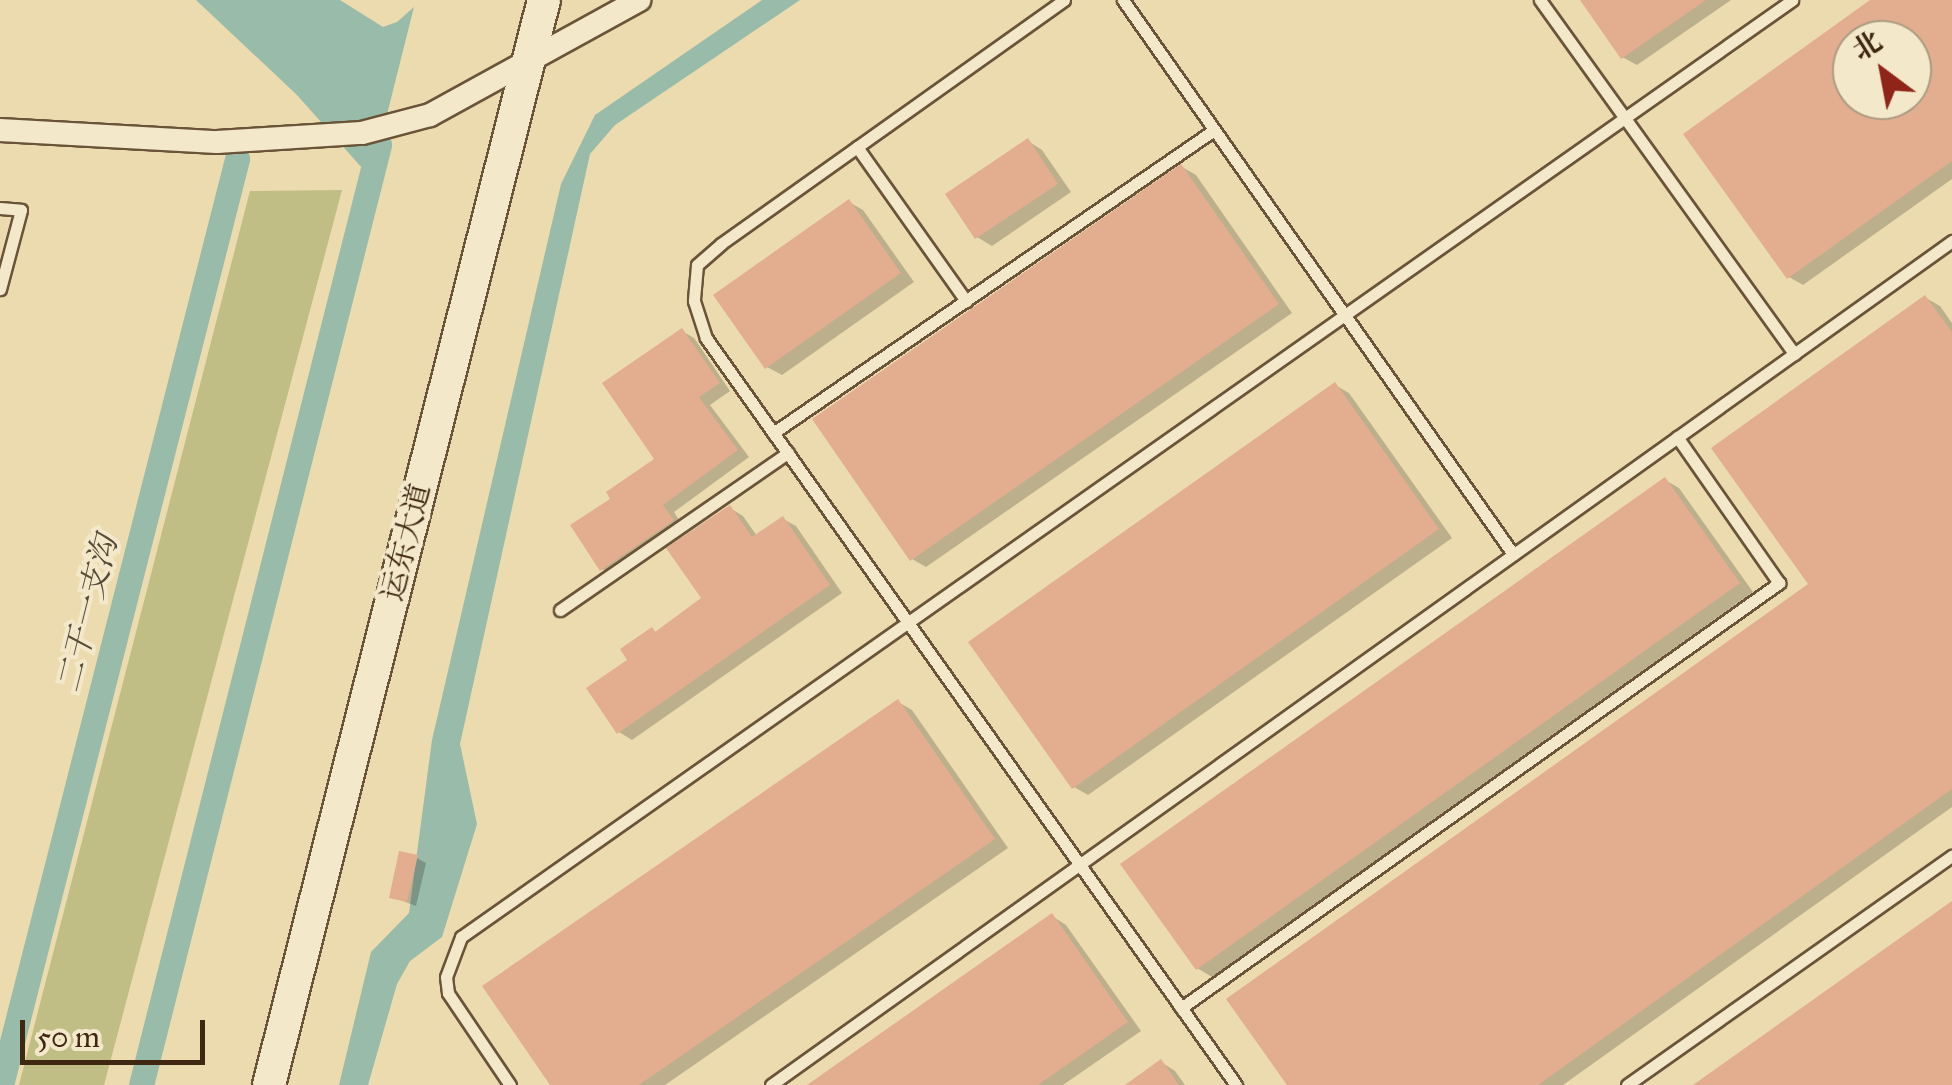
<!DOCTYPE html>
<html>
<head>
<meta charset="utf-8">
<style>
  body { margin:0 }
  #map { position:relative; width:1952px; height:1085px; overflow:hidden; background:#ecdbae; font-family:"IM FELL Great Primer","Noto Serif SC",serif }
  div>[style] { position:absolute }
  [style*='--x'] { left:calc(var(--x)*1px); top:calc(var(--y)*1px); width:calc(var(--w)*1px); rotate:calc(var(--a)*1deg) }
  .green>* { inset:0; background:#c0bd85 }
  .water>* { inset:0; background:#99bba9 }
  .shadow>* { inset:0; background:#0003 }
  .canal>* { height:25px; margin:-12.5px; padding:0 12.5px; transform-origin:12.5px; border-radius:12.5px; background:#99bba9 }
  .building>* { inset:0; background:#e3ad8f }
  .roads { filter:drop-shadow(2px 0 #6a5439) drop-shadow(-2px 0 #6a5439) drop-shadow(0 2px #6a5439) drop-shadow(0 -2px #6a5439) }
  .lane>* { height:11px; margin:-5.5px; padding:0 5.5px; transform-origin:5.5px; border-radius:5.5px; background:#f3e8ca }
  .street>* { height:22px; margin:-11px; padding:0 11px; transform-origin:11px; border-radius:11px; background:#f3e8ca }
  .secondary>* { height:32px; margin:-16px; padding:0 16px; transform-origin:16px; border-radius:16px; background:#f3e8ca }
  span { translate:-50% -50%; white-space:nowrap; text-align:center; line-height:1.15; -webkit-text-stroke:8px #f3e8ca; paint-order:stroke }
  .street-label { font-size:30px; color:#3f2712 }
  .water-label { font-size:32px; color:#564c38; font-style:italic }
  .north { position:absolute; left:1832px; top:20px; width:100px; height:100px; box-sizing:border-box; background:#f3e8ca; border:2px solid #ab9b80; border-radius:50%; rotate:328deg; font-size:28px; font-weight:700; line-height:40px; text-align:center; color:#3f2712 }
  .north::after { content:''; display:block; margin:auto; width:35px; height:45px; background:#8f2418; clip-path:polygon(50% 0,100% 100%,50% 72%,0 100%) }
  .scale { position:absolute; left:20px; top:1020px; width:185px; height:45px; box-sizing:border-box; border:5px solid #3f2712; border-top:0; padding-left:12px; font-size:30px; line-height:35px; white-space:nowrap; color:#3f2712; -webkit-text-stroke:8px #f3e8ca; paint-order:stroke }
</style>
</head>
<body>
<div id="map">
  <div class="green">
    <i style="clip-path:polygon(342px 190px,104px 1085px,19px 1085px,250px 191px)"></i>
  </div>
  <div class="water">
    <i style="clip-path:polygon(196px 0,340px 0,383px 27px,397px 22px,414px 7px,371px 178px,296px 94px)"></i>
    <i style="clip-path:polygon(762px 0,800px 0,615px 125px,590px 154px,460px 744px,477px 824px,442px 937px,410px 961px,397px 984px,368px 1085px,339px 1085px,371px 952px,409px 913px,432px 740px,561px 184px,595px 115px)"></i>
  </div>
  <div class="shadow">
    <i style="clip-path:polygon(1583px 0,1731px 0,1637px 65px,1622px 57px)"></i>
    <i style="clip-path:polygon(evenodd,1874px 0,1952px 0,1952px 179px,1803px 285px,1789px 277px,1686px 134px,1874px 0,1852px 40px,1912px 40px,1912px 100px,1852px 100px,1852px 40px)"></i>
    <i style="clip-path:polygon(1028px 141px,1042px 150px,1071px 192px,992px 246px,977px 237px)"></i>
    <i style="clip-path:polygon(1182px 167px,1196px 175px,1292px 313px,926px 567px,912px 559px)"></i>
    <i style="clip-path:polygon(849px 202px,863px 210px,914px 282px,782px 375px,767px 367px)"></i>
    <i style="clip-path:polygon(1926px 298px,1940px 306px,1952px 323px,1952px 807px,1563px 1085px,1290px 1085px,1811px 585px)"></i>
    <i style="clip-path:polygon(682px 331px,694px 338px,730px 391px,710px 405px,749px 457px,674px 512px,684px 528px,613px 576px,602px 569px,614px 500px,658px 460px)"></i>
    <i style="clip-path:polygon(1335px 385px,1349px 393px,1452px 538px,1088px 795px,1074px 787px)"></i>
    <i style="clip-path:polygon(1665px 480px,1679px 488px,1753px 592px,1212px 977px,1197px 968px)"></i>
    <i style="clip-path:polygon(730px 508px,743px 516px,757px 536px,783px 519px,796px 526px,842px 593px,632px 740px,619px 732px,631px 661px,652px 630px,658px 633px,704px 598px)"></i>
    <i style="clip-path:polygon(898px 702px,912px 710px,1008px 848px,665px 1085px,553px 1085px)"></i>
    <i style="clip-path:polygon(417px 858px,426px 863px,416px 906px,392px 897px)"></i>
    <i style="clip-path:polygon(1052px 916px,1066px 925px,1141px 1031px,1063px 1085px,811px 1085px)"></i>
    <i style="clip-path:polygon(1161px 1062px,1175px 1071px,1185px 1085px,1129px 1085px)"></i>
  </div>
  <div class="canal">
    <i style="--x:1;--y:1085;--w:956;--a:-75.7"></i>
    <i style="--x:141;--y:1085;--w:970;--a:-75.79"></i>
  </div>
  <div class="building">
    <i style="clip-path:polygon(1580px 0,1706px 0,1621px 59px)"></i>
    <i style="clip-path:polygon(evenodd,1870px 0,1952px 0,1952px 161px,1787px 279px,1683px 134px,1870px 0,1852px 40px,1912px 40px,1912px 100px,1852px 100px,1852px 40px)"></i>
    <i style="clip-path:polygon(1028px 138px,1058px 184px,975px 239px,945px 194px)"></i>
    <i style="clip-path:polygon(1181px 164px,1279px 304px,910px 561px,812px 419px)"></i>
    <i style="clip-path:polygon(849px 199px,901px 273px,765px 369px,713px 295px)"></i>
    <i style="clip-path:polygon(1925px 295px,1952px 332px,1952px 789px,1538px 1085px,1287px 1085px,1226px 999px,1808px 584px,1711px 448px)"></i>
    <i style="clip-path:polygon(682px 328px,720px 383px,699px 397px,738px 450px,663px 505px,674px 520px,600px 571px,570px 525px,610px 499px,606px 492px,654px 459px,602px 383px)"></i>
    <i style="clip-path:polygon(1335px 382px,1439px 529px,1072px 789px,968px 642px)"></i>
    <i style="clip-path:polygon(1665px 477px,1740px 583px,1196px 970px,1120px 864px)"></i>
    <i style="clip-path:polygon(730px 505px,752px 537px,783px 516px,830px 585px,617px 734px,586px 688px,627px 660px,620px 649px,652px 627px,655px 632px,701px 598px,666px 548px)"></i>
    <i style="clip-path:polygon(898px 699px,995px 839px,639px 1085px,550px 1085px,482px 986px)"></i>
    <i style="clip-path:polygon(399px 851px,418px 855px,407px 902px,389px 898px)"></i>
    <i style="clip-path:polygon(1952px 901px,1952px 1085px,1693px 1085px)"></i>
    <i style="clip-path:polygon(1052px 913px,1128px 1022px,1038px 1085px,807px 1085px)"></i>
    <i style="clip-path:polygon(1161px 1059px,1179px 1085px,1125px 1085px)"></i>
  </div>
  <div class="roads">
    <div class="lane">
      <i style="--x:1064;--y:0;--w:421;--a:144.6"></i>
      <i style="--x:721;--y:244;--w:32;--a:139"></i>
      <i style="--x:697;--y:265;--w:36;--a:95"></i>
      <i style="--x:694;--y:301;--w:39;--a:72"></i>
      <i style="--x:706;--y:338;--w:916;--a:54.64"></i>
      <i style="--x:1123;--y:0;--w:678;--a:54.86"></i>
      <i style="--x:1540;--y:0;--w:436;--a:54.3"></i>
      <i style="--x:857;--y:147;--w:189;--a:54.7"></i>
      <i style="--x:0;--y:208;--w:21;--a:5"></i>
      <i style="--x:21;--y:210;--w:82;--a:104.9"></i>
      <i style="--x:773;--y:433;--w:535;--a:-34.49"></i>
      <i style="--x:560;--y:610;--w:277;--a:-34.6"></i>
      <i style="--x:1181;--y:1008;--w:734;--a:-35.4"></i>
      <i style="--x:1779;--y:583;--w:178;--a:-124.9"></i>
      <i style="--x:510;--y:1085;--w:111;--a:-124"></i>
      <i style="--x:448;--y:993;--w:16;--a:-97"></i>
      <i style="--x:446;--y:977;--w:43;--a:-69.4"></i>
      <i style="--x:461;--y:937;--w:1628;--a:-35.14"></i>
      <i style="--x:771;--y:1085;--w:1452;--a:-35.55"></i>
      <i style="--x:1627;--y:1085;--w:398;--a:-35.2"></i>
    </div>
    <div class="street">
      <i style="--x:0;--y:130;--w:217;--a:3.2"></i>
      <i style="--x:217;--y:142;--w:145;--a:-3.6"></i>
      <i style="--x:362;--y:133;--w:70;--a:-14.8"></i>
      <i style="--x:430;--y:115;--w:239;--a:-28.8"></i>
    </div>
    <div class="secondary">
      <i style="--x:269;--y:1085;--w:1119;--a:-75.78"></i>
    </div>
  </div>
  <div class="street-label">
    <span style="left:406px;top:542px;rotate:-76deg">运东大道</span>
  </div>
  <div class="water-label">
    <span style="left:88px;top:614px;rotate:-76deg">二干一支沟</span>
  </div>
  <div class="north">北</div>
  <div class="scale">50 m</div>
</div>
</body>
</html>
